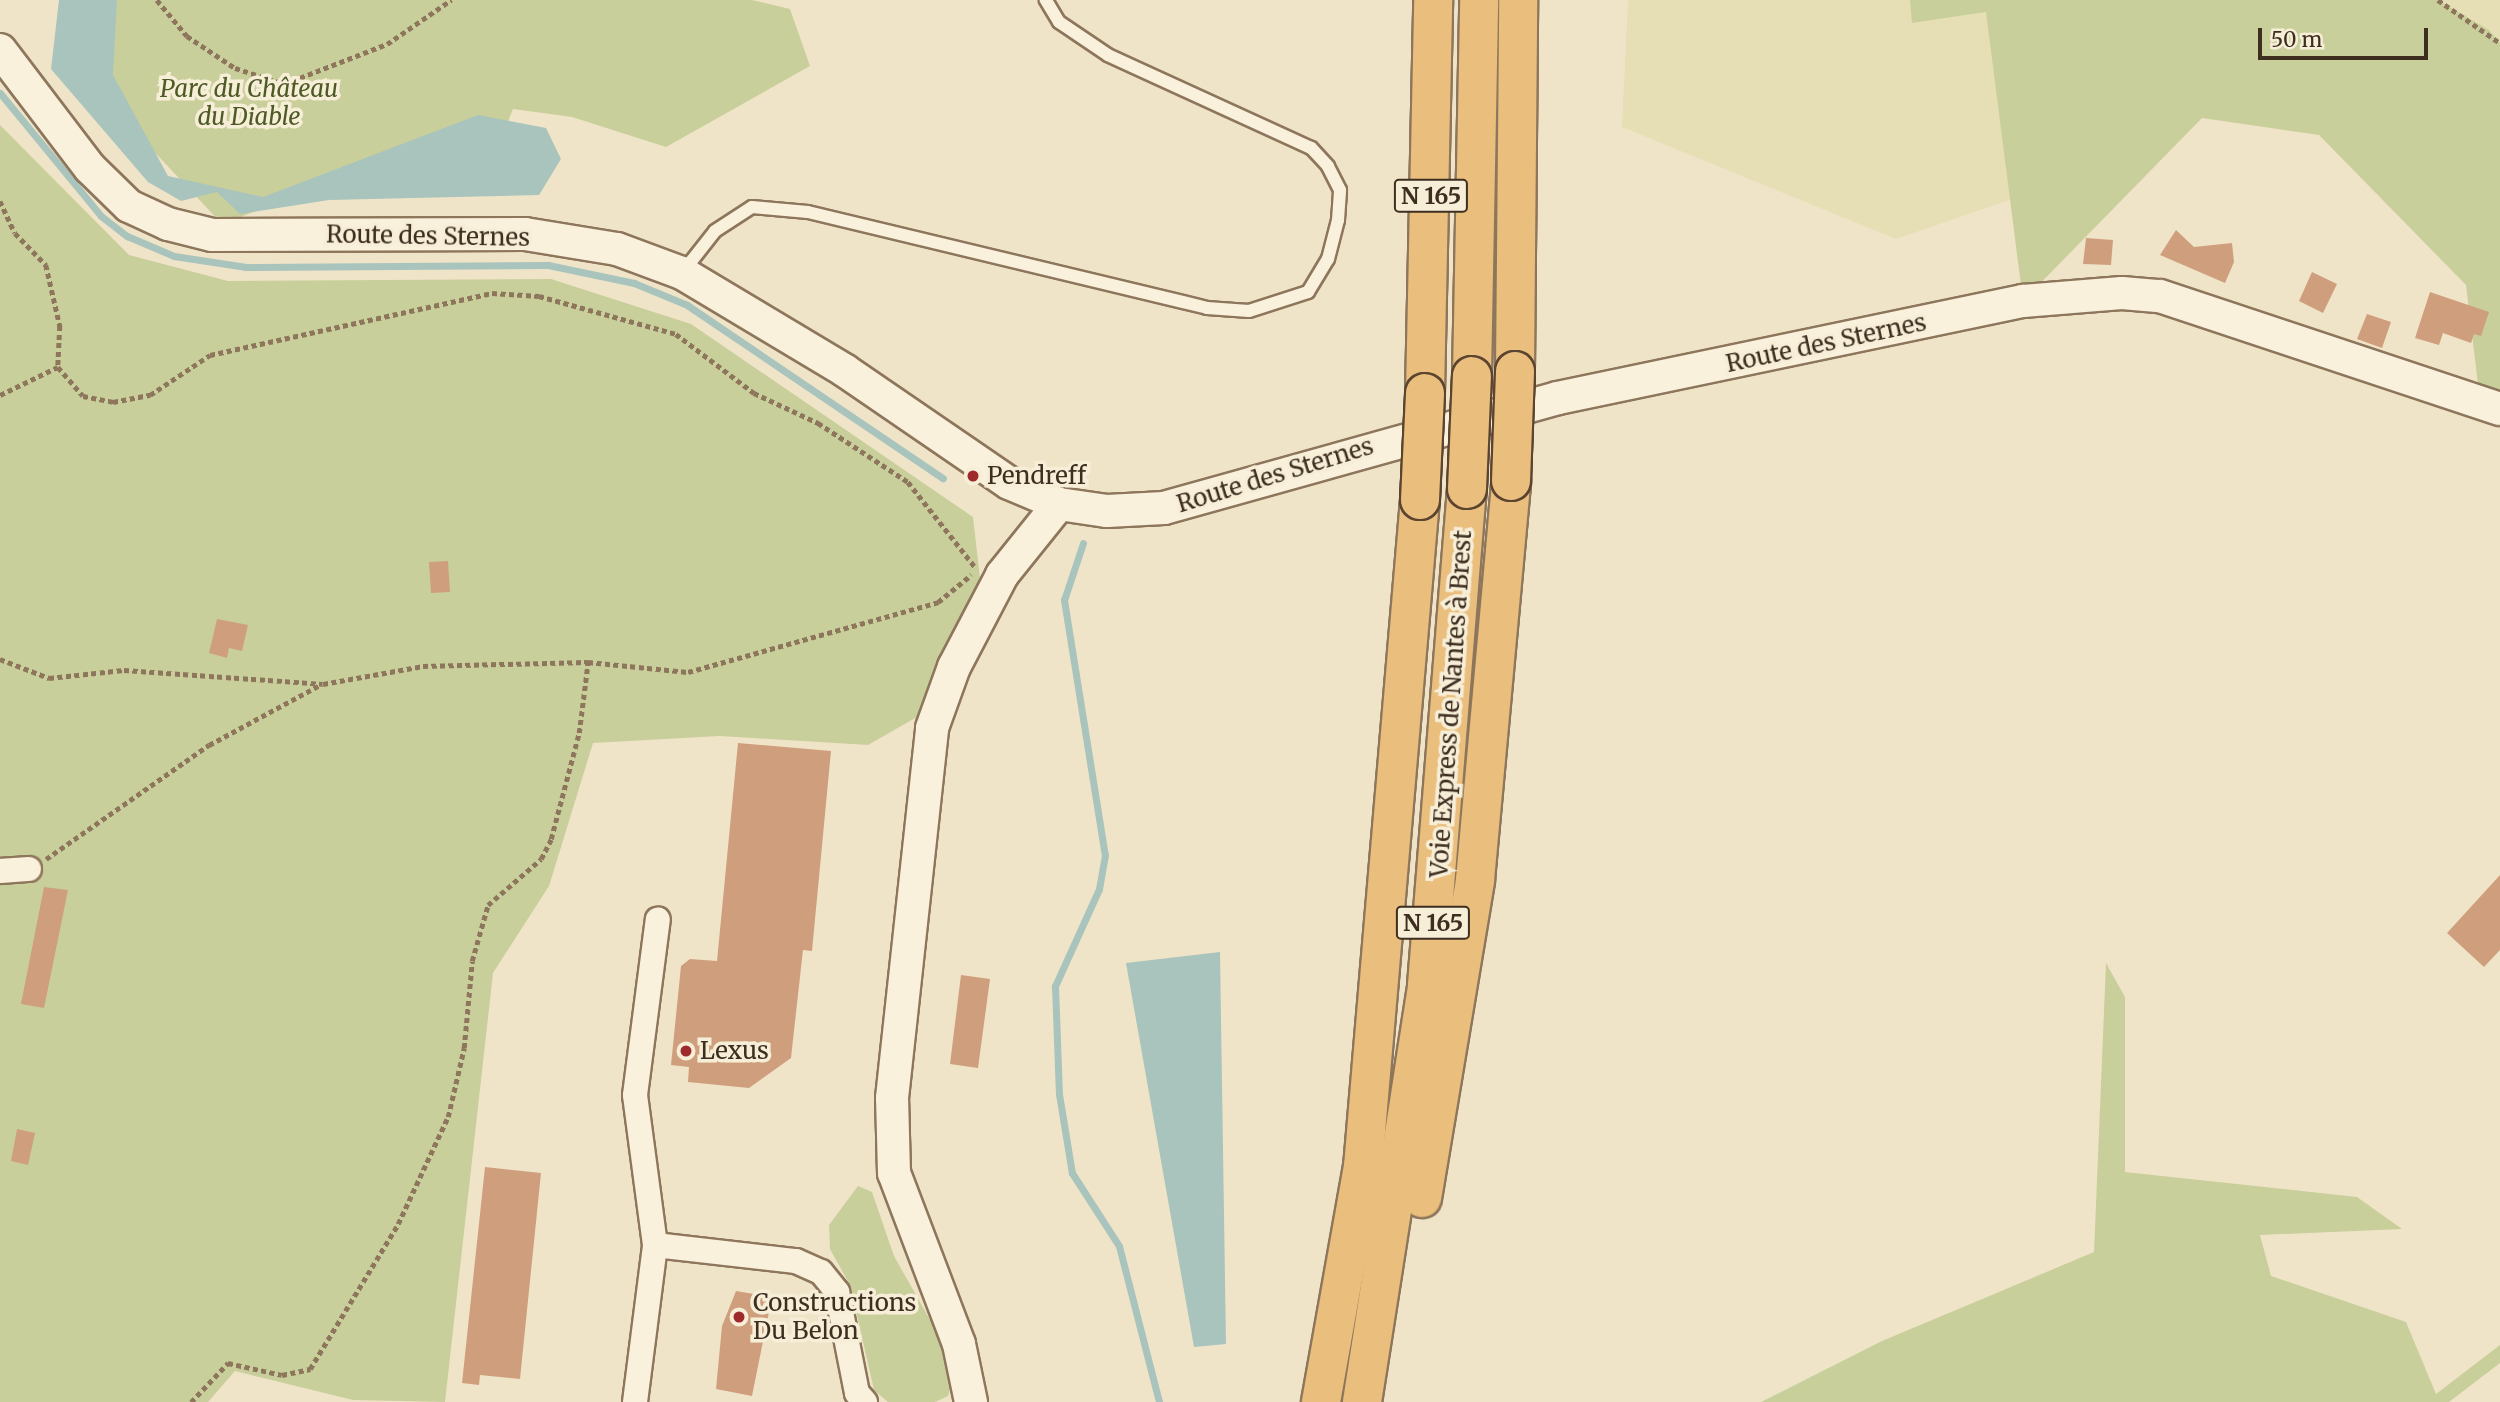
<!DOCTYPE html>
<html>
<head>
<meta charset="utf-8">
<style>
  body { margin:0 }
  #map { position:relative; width:2500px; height:1402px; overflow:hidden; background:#f0e4c8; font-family:Merriweather,serif }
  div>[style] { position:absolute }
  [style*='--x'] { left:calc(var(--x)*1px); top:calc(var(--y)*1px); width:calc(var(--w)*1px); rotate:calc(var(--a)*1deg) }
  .farmland>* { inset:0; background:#e6deb5 }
  .green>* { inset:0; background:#c9cf9b }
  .water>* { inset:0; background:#a9c4bc }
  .stream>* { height:7px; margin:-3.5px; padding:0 3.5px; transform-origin:3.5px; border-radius:3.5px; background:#a9c4bc }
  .building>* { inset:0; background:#cf9f7d }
  .path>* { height:4.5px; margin-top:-2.25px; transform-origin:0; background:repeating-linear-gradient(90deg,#8d765c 0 5px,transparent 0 8.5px) }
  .roads { filter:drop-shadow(2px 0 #8d765c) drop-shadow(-2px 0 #8d765c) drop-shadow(0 2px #8d765c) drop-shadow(0 -2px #8d765c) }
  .service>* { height:12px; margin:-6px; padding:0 6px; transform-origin:6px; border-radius:6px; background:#faf1dc }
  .minor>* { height:24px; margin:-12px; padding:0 12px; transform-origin:12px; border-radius:12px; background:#faf1dc }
  .tertiary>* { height:32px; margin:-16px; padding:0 16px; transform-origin:16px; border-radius:16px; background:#faf1dc }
  .trunk>* { height:38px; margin:-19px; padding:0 19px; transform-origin:19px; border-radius:19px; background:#eabe7c }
  .bridges { filter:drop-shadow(2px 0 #5b4430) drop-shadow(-2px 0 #5b4430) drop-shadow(0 2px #5b4430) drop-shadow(0 -2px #5b4430) }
  .trunk-bridge>* { height:38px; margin:-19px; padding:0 19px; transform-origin:19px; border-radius:19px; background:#eabe7c }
  .dots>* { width:19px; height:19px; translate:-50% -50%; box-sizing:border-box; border:4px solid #f7eed8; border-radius:50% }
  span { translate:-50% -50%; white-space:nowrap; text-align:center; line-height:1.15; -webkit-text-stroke:7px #f7eed8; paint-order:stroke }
  .shield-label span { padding:2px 5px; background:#f7eed8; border:2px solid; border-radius:5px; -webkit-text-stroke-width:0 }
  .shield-label { font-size:23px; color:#3d2e20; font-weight:700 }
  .park-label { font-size:24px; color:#4d5a26; font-style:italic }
  .street-label { font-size:24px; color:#3d2e20 }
  .poi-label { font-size:24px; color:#3d2e20 }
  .left { translate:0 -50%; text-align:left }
  .scale { position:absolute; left:2258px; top:28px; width:170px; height:32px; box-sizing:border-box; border:4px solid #3d2e20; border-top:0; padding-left:9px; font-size:21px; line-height:24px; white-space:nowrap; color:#3d2e20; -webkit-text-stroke:5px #f7eed8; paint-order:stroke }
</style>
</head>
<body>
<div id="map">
  <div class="farmland">
    <i style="clip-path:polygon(1628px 0,1910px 0,1913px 23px,1986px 12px,2012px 199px,1896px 239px,1622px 127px)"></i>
    <i style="clip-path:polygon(2438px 0,2500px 0,2500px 43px,2489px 30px)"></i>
  </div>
  <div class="green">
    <i style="clip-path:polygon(108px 0,752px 0,790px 9px,810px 66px,666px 147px,572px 117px,513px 109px,503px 134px,430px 145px,222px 224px,130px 126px,112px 75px)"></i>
    <i style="clip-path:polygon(1910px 0,2438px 0,2489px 30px,2500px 43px,2500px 409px,2480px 401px,2466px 285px,2319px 135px,2202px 118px,2023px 301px,1986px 12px,1912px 23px)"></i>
    <i style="clip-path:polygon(0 125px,129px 255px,228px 281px,551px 279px,691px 324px,973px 517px,980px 578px,917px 717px,868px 745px,720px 736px,593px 743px,549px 886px,493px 973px,445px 1402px,353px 1400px,235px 1371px,208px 1402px,0 1402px)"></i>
    <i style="clip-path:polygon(2106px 963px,2125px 997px,2125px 1172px,2357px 1197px,2402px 1229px,2260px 1235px,2271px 1276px,2406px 1322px,2436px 1394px,2500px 1345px,2500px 1363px,2449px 1402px,1761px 1402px,1882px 1341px,2094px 1252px)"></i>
    <i style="clip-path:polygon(858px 1186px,872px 1192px,894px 1256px,938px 1334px,953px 1380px,948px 1396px,935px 1402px,888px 1402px,874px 1390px,850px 1285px,830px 1249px,829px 1225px)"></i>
  </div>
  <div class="water">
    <i style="clip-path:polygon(59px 0,117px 0,113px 75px,168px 176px,263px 197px,478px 115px,546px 128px,561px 159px,539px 195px,329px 200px,240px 214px,217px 192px,181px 201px,148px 182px,51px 69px)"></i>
    <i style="clip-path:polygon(1220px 952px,1226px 1344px,1194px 1347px,1126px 963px)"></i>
  </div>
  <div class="stream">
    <i style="--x:0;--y:93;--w:159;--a:50.6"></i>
    <i style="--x:101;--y:216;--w:33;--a:38"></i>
    <i style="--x:127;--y:236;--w:51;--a:23.1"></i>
    <i style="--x:174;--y:256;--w:73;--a:8.7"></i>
    <i style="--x:246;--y:267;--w:302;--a:-0.4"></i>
    <i style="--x:548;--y:265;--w:88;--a:11.8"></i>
    <i style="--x:634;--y:283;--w:57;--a:22.5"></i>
    <i style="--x:687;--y:305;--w:309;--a:34.1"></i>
    <i style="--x:1083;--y:543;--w:60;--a:108.4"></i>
    <i style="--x:1064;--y:600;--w:258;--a:80.9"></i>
    <i style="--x:1105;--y:855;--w:35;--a:100"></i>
    <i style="--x:1099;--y:889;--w:107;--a:114.4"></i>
    <i style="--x:1055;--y:986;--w:108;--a:87.9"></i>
    <i style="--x:1059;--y:1094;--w:80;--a:80.7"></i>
    <i style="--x:1072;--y:1173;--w:87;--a:57.2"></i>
    <i style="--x:1119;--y:1246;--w:161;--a:75.6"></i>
  </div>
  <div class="building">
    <i style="clip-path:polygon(2176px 230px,2194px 247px,2232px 243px,2234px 262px,2225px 283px,2160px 255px)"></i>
    <i style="clip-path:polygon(2086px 238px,2113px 240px,2111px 265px,2083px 264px)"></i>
    <i style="clip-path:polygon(2312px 272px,2337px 284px,2323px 313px,2299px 301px)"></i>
    <i style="clip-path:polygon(2430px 292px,2489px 312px,2481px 336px,2474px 334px,2471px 343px,2443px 333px,2439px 345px,2415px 338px)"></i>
    <i style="clip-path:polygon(2367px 314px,2391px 322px,2382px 348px,2357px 339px)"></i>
    <i style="clip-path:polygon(448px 561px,450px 592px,431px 593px,429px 562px)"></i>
    <i style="clip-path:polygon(217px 619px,248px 625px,242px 651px,229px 648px,227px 658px,209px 653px)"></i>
    <i style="clip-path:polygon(738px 743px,831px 751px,812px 951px,803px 950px,791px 1058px,749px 1088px,688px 1082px,689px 1067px,671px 1065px,681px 966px,690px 959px,717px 961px)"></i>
    <i style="clip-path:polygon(2500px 875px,2500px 950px,2484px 967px,2447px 933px)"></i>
    <i style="clip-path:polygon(44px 887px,68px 890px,44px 1008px,21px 1004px)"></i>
    <i style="clip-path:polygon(961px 975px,990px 979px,978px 1068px,950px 1064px)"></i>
    <i style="clip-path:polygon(17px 1129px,35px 1133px,28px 1165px,11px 1161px)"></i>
    <i style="clip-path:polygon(485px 1167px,541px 1173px,520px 1379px,480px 1375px,479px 1385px,462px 1383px)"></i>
    <i style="clip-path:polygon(736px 1291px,772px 1297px,752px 1396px,716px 1389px,722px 1326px)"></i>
  </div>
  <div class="path">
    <i style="--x:157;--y:0;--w:47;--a:50.2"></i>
    <i style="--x:187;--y:36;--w:58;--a:33.7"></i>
    <i style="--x:235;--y:68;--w:52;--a:18.1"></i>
    <i style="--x:284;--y:84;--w:110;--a:-21.2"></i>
    <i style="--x:387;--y:44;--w:78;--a:-34.5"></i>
    <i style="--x:2438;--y:0;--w:75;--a:34.7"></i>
    <i style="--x:0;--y:201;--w:35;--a:65"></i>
    <i style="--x:15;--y:233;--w:45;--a:45.9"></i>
    <i style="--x:46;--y:265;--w:63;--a:77.1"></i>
    <i style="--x:60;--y:326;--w:41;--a:92.8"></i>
    <i style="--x:58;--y:367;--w:38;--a:49"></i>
    <i style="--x:83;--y:396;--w:31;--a:11"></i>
    <i style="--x:113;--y:402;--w:38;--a:-11"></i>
    <i style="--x:150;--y:395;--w:72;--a:-33.7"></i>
    <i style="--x:210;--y:355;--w:289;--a:-12.4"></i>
    <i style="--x:492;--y:293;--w:47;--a:3.7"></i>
    <i style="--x:539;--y:296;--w:142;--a:15.5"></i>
    <i style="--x:676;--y:334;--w:98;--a:37.1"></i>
    <i style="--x:754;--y:393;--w:71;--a:25.1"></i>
    <i style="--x:818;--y:423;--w:108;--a:33.2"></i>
    <i style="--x:908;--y:482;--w:110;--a:51.7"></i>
    <i style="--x:0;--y:395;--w:64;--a:-25.8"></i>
    <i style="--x:0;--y:659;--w:53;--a:21.2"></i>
    <i style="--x:49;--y:678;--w:75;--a:-6.1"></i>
    <i style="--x:124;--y:670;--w:199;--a:4"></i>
    <i style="--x:323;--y:684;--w:102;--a:-10.2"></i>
    <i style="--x:423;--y:666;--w:165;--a:-1.4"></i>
    <i style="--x:588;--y:662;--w:100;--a:5.7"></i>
    <i style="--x:688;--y:672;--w:260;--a:-15.6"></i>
    <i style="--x:938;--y:602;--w:43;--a:-39.3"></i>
    <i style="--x:46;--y:859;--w:199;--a:-35"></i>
    <i style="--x:209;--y:745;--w:128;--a:-28.4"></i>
    <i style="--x:191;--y:1402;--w:54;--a:-46.5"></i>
    <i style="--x:228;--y:1363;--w:55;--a:12.5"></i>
    <i style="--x:282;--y:1375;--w:29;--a:-12"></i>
    <i style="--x:310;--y:1369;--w:170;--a:-58.7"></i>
    <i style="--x:398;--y:1224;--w:118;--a:-65"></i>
    <i style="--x:448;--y:1117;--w:71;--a:-76.9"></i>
    <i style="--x:464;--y:1048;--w:87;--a:-84.7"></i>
    <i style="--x:472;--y:961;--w:58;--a:-74.1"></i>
    <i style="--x:488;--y:905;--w:70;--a:-41"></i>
    <i style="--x:541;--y:859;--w:22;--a:-63"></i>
    <i style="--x:551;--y:839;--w:110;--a:-75.2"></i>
    <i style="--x:579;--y:733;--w:72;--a:-82.8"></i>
  </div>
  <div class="roads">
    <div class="service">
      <i style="--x:682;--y:273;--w:53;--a:-51.8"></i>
      <i style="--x:715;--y:231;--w:44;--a:-33"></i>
      <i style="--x:752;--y:207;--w:56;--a:5.1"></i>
      <i style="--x:808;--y:212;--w:410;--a:13.5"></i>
      <i style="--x:1207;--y:308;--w:42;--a:4.1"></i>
      <i style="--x:1249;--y:311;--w:62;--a:-17.9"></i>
      <i style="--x:1308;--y:292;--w:39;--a:-59"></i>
      <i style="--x:1328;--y:259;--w:40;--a:-75.6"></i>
      <i style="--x:1338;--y:220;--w:30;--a:-86"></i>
      <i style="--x:1340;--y:190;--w:27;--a:-117"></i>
      <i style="--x:1328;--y:166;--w:25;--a:-133"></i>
      <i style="--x:1311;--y:148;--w:223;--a:-155.4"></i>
      <i style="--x:1108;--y:55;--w:59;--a:-146"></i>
      <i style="--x:1059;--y:22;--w:26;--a:-121"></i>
    </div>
    <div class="minor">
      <i style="--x:0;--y:871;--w:29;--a:-4"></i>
      <i style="--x:655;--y:1245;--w:142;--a:6.5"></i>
      <i style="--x:796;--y:1261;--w:27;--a:24"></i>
      <i style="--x:821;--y:1272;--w:26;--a:51"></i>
      <i style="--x:837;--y:1292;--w:103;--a:78.8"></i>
      <i style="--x:857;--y:1393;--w:12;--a:48"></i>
      <i style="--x:635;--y:1402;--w:158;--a:-82.7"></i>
      <i style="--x:655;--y:1245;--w:151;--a:-97.6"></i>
      <i style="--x:635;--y:1095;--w:177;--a:-82.6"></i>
    </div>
    <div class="tertiary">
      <i style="--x:0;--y:50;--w:148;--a:52.7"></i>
      <i style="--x:90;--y:168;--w:54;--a:44.3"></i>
      <i style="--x:129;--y:206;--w:43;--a:24.8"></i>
      <i style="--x:168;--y:224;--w:45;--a:14"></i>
      <i style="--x:212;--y:235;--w:313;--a:-0.2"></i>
      <i style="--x:525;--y:234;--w:93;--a:9.3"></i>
      <i style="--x:617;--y:249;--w:69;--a:20.3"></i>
      <i style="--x:682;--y:273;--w:189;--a:30.9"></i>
      <i style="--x:844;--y:370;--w:200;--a:34.4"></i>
      <i style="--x:1009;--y:483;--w:54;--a:22.8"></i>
      <i style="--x:1059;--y:504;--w:49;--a:8.3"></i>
      <i style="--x:1107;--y:511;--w:57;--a:-3"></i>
      <i style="--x:1164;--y:508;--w:409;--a:-15.6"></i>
      <i style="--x:1558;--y:398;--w:475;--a:-11.8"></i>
      <i style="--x:2023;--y:301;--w:99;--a:-4.6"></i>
      <i style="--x:2122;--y:293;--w:38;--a:5"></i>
      <i style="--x:2160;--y:296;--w:358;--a:18.4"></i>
      <i style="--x:971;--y:1402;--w:59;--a:-101.7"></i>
      <i style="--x:959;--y:1344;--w:183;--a:-110.8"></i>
      <i style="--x:894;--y:1173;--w:75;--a:-91.5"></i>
      <i style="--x:892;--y:1098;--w:372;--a:-83.8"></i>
      <i style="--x:932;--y:728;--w:65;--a:-70.2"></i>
      <i style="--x:954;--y:667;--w:104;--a:-62.4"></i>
      <i style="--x:1002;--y:575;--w:91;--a:-51.2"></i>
    </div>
    <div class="trunk">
      <i style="--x:1515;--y:371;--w:371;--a:-89.5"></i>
      <i style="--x:1472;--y:376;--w:376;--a:-88.9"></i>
      <i style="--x:1425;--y:393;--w:393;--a:-88.8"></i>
      <i style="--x:1422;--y:1198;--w:322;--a:-80.5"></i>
      <i style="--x:1475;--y:880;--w:401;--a:-84.8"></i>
      <i style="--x:1321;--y:1402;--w:239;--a:-79.9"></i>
      <i style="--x:1363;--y:1167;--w:669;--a:-85.12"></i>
      <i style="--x:1362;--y:1402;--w:422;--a:-81.1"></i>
      <i style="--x:1427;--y:985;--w:498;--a:-85.4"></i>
    </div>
  </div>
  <div class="bridges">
    <div class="trunk-bridge">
      <i style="--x:1511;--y:481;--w:110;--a:-87.9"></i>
      <i style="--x:1467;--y:489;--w:113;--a:-87.5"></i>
      <i style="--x:1420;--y:500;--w:107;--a:-87.3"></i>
    </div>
  </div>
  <div class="dots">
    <i style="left:973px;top:476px;background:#9e2a2b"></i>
    <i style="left:686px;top:1051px;background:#9e2a2b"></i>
    <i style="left:739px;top:1317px;background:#9e2a2b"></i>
  </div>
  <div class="shield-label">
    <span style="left:1431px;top:196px">N 165</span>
    <span style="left:1433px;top:923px">N 165</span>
  </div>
  <div class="park-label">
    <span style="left:249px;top:103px">Parc du Château<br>du Diable</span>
  </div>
  <div class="street-label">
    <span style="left:428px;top:236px;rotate:1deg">Route des Sternes</span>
    <span style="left:1826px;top:343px;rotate:-12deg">Route des Sternes</span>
    <span style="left:1275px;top:475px;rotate:-17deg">Route des Sternes</span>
    <span style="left:1451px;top:704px;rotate:-86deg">Voie Express de Nantes à Brest</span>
  </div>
  <div class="poi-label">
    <span class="left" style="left:987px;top:476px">Pendreff</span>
    <span class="left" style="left:700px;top:1051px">Lexus</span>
    <span class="left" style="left:753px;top:1317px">Constructions<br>Du Belon</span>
  </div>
  <div class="scale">50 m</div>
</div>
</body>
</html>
